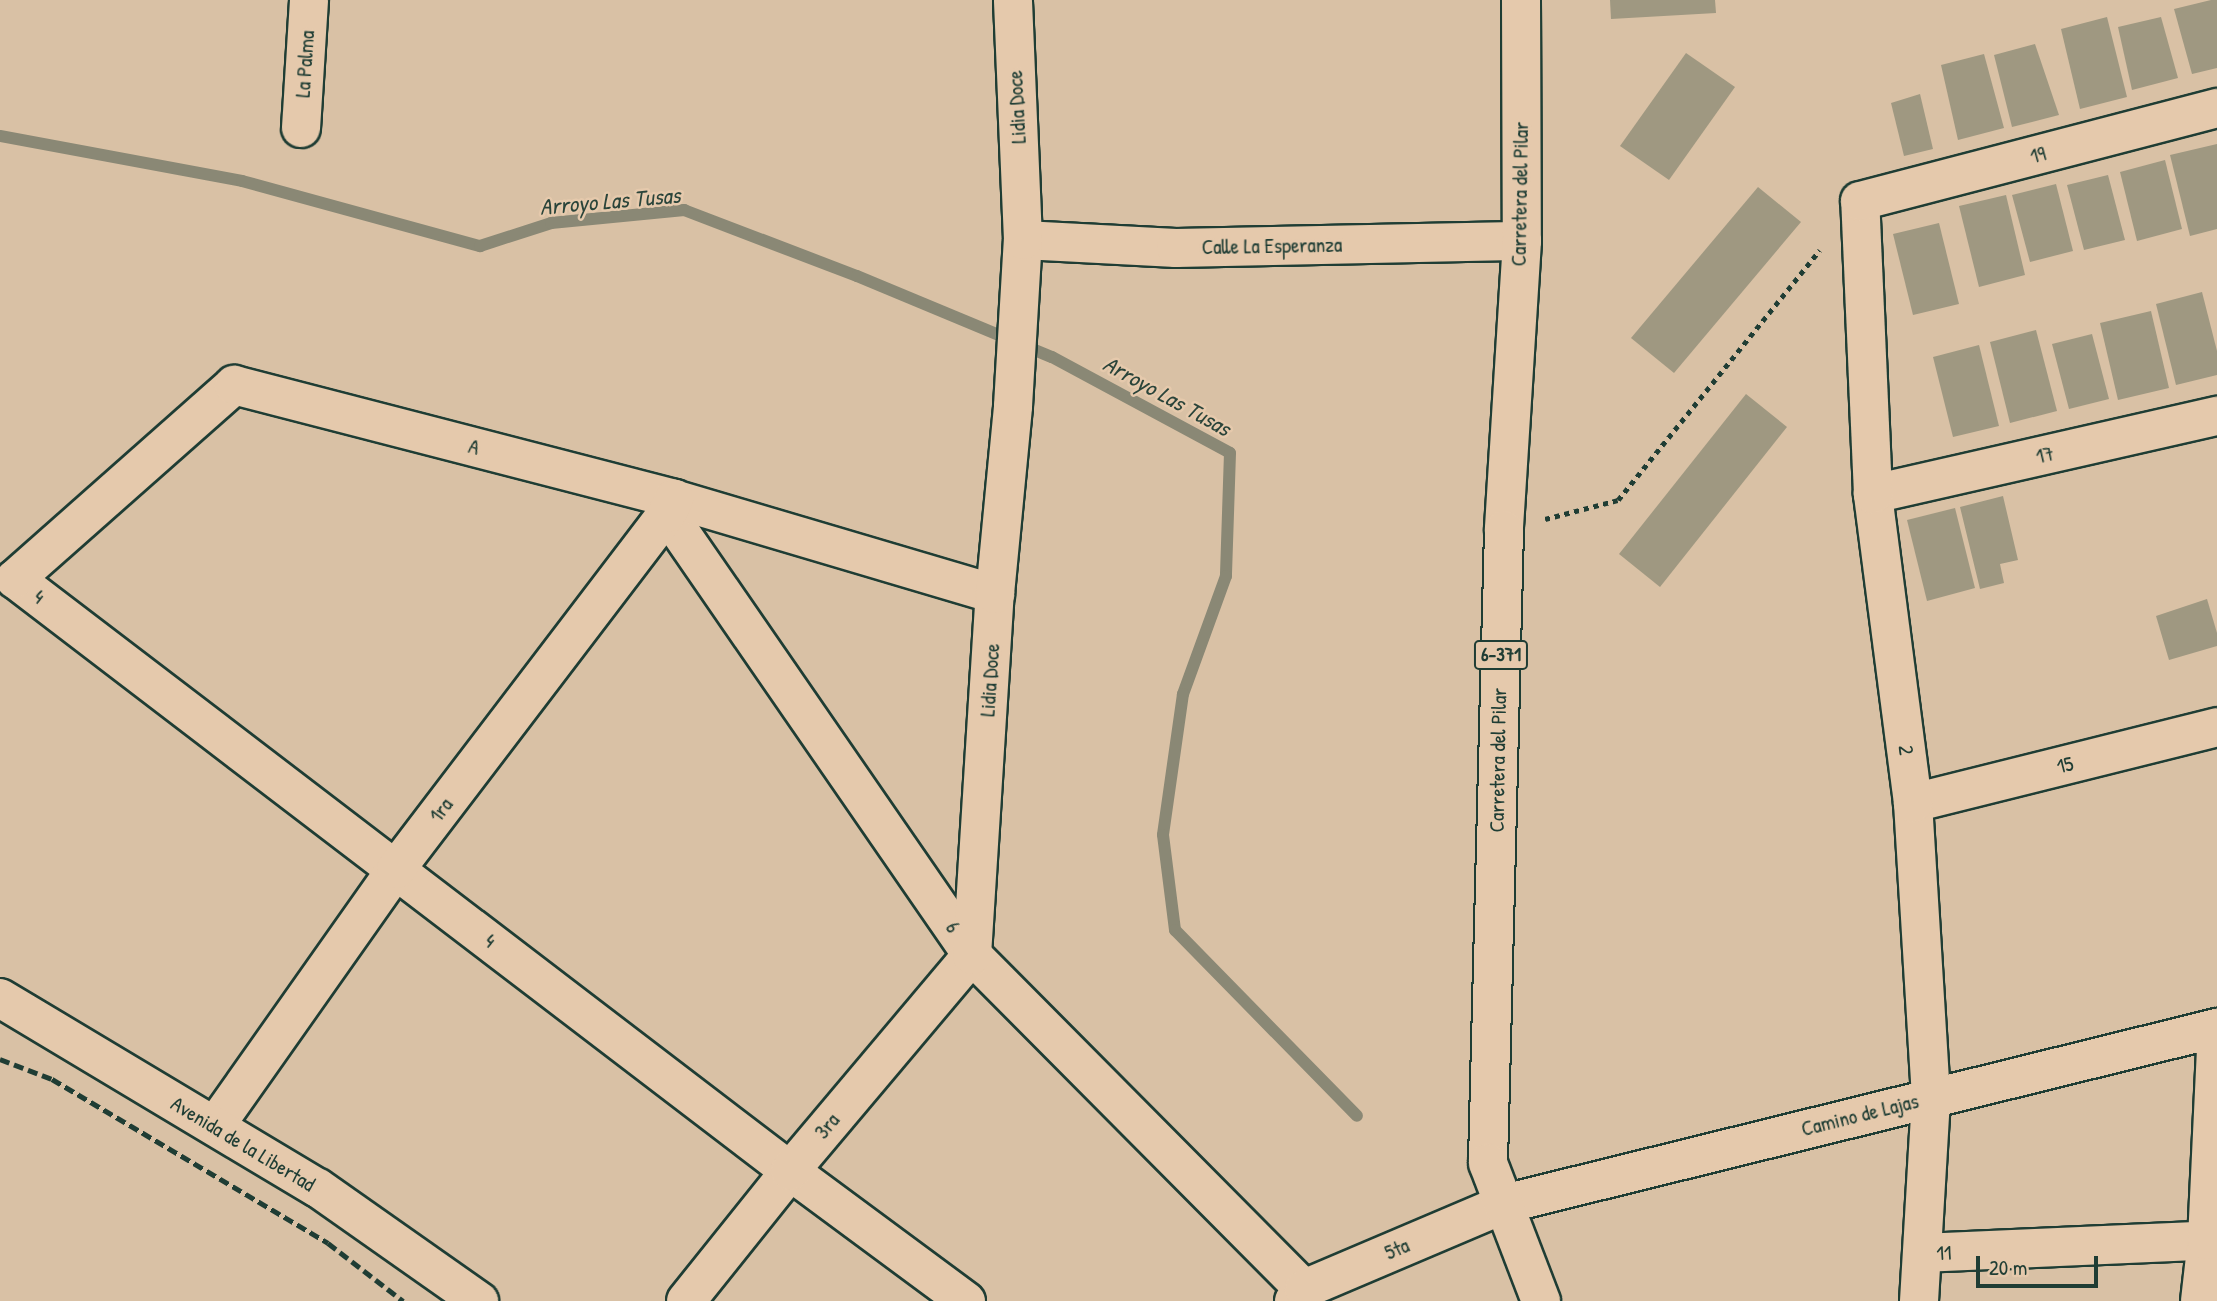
<!DOCTYPE html>
<html>
<head>
<meta charset="utf-8">
<style>
  body { margin:0 }
  #map { position:relative; width:2217px; height:1301px; overflow:hidden; background:#d9c1a5; font-family:"Patrick Hand",sans-serif }
  div>[style] { position:absolute }
  [style*='--x'] { left:calc(var(--x)*1px); top:calc(var(--y)*1px); width:calc(var(--w)*1px); rotate:calc(var(--a)*1deg) }
  .stream>* { height:12px; margin:-6px; padding:0 6px; transform-origin:6px; border-radius:6px; background:#8a8875 }
  .building>* { inset:0; background:#9f9881 }
  .path>* { height:4.5px; margin-top:-2.25px; transform-origin:0; background:repeating-linear-gradient(90deg,#1f3d34 0 5px,transparent 0 10px) }
  .roads { filter:drop-shadow(2px 0 #1f3d34) drop-shadow(-2px 0 #1f3d34) drop-shadow(0 2px #1f3d34) drop-shadow(0 -2px #1f3d34) }
  .minor>* { height:38px; margin:-19px; padding:0 19px; transform-origin:19px; border-radius:19px; background:#e5c9ac }
  .tertiary>* { height:38px; margin:-19px; padding:0 19px; transform-origin:19px; border-radius:19px; background:#e5c9ac }
  .secondary>* { height:38px; margin:-19px; padding:0 19px; transform-origin:19px; border-radius:19px; background:#e5c9ac }
  .primary>* { height:38px; margin:-19px; padding:0 19px; transform-origin:19px; border-radius:19px; background:#e5c9ac }
  .rail>* { height:5px; margin-top:-2.5px; transform-origin:0; background:repeating-linear-gradient(90deg,#1f3d34 0 10px,transparent 0 15px) }
  span { translate:-50% -50%; white-space:nowrap; text-align:center; line-height:1.15; -webkit-text-stroke:5px #e5c9ac; paint-order:stroke }
  .shield-label span { padding:2px 5px; background:#e5c9ac; border:2px solid; border-radius:5px; -webkit-text-stroke-width:0 }
  .shield-label { font-size:19px; color:#1f3d34; font-weight:700 }
  .street-label { font-size:21px; color:#1f3d34 }
  .water-label { font-size:23px; color:#2a443a; font-style:italic }
  .scale { position:absolute; left:1976px; top:1256px; width:122px; height:32px; box-sizing:border-box; border:4px solid #1f3d34; border-top:0; padding-left:9px; font-size:21px; line-height:24px; white-space:nowrap; color:#1f3d34; -webkit-text-stroke:5px #e5c9ac; paint-order:stroke }
</style>
</head>
<body>
<div id="map">
  <div class="stream">
    <i style="--x:0;--y:136;--w:246;--a:10.5"></i>
    <i style="--x:242;--y:181;--w:247;--a:15.3"></i>
    <i style="--x:480;--y:246;--w:75;--a:-17.9"></i>
    <i style="--x:551;--y:223;--w:134;--a:-5.6"></i>
    <i style="--x:684;--y:210;--w:185;--a:20.9"></i>
    <i style="--x:857;--y:276;--w:211;--a:22.6"></i>
    <i style="--x:1052;--y:357;--w:202;--a:28.3"></i>
    <i style="--x:1230;--y:453;--w:123;--a:91.9"></i>
    <i style="--x:1226;--y:576;--w:126;--a:110"></i>
    <i style="--x:1183;--y:694;--w:142;--a:98.1"></i>
    <i style="--x:1163;--y:835;--w:96;--a:82.8"></i>
    <i style="--x:1175;--y:930;--w:260;--a:45.6"></i>
  </div>
  <div class="building">
    <i style="clip-path:polygon(1610px 0,1715px 0,1716px 13px,1611px 19px)"></i>
    <i style="clip-path:polygon(2211px 0,2217px 0,2217px 68px,2192px 74px,2174px 9px)"></i>
    <i style="clip-path:polygon(2107px 17px,2127px 97px,2080px 109px,2061px 29px)"></i>
    <i style="clip-path:polygon(2161px 17px,2178px 78px,2132px 90px,2118px 27px)"></i>
    <i style="clip-path:polygon(2035px 44px,2059px 115px,2012px 127px,1994px 55px)"></i>
    <i style="clip-path:polygon(1686px 53px,1735px 87px,1669px 180px,1620px 146px)"></i>
    <i style="clip-path:polygon(1984px 54px,2004px 128px,1958px 140px,1941px 65px)"></i>
    <i style="clip-path:polygon(1920px 94px,1933px 149px,1904px 156px,1891px 103px)"></i>
    <i style="clip-path:polygon(2217px 144px,2217px 229px,2190px 236px,2170px 155px)"></i>
    <i style="clip-path:polygon(2165px 160px,2182px 229px,2137px 241px,2120px 172px)"></i>
    <i style="clip-path:polygon(2108px 175px,2125px 240px,2084px 250px,2067px 185px)"></i>
    <i style="clip-path:polygon(2056px 184px,2073px 251px,2030px 262px,2012px 195px)"></i>
    <i style="clip-path:polygon(1758px 187px,1801px 222px,1674px 373px,1631px 338px)"></i>
    <i style="clip-path:polygon(2006px 195px,2025px 275px,1979px 287px,1959px 206px)"></i>
    <i style="clip-path:polygon(1939px 223px,1959px 304px,1913px 315px,1893px 234px)"></i>
    <i style="clip-path:polygon(2202px 292px,2217px 351px,2217px 375px,2176px 385px,2156px 304px)"></i>
    <i style="clip-path:polygon(2151px 311px,2169px 388px,2118px 400px,2100px 323px)"></i>
    <i style="clip-path:polygon(2036px 330px,2057px 411px,2010px 423px,1990px 342px)"></i>
    <i style="clip-path:polygon(2092px 334px,2109px 399px,2069px 409px,2052px 344px)"></i>
    <i style="clip-path:polygon(1979px 345px,1999px 426px,1953px 437px,1933px 357px)"></i>
    <i style="clip-path:polygon(1746px 394px,1787px 427px,1660px 587px,1619px 554px)"></i>
    <i style="clip-path:polygon(2003px 496px,2018px 560px,2000px 564px,2004px 583px,1980px 589px,1960px 507px)"></i>
    <i style="clip-path:polygon(1955px 508px,1975px 588px,1927px 601px,1907px 520px)"></i>
    <i style="clip-path:polygon(2207px 599px,2217px 633px,2217px 646px,2169px 660px,2156px 616px)"></i>
  </div>
  <div class="path">
    <i style="--x:1545;--y:519;--w:75;--a:-14.6"></i>
    <i style="--x:1618;--y:500;--w:321;--a:-51.1"></i>
  </div>
  <div class="roads">
    <div class="minor">
      <i style="--x:301;--y:128;--w:128;--a:-86.4"></i>
      <i style="--x:1023;--y:240;--w:153;--a:3"></i>
      <i style="--x:1176;--y:248;--w:346;--a:-1.2"></i>
      <i style="--x:1873;--y:494;--w:353;--a:-12.8"></i>
      <i style="--x:667;--y:513;--w:537;--a:55.39"></i>
      <i style="--x:972;--y:955;--w:471;--a:45.2"></i>
      <i style="--x:15;--y:579;--w:975;--a:37.38"></i>
      <i style="--x:790;--y:1171;--w:219;--a:36.5"></i>
      <i style="--x:15;--y:579;--w:293;--a:-41.5"></i>
      <i style="--x:234;--y:385;--w:455;--a:14.5"></i>
      <i style="--x:674;--y:499;--w:335;--a:16.5"></i>
      <i style="--x:1913;--y:803;--w:313;--a:-14"></i>
      <i style="--x:215;--y:1126;--w:314;--a:-54.8"></i>
      <i style="--x:396;--y:869;--w:447;--a:-52.7"></i>
      <i style="--x:667;--y:513;--w:16;--a:-63"></i>
      <i style="--x:1923;--y:1253;--w:294;--a:-2.5"></i>
      <i style="--x:686;--y:1301;--w:166;--a:-51.3"></i>
      <i style="--x:790;--y:1171;--w:282;--a:-49.9"></i>
      <i style="--x:972;--y:955;--w:362;--a:-86.4"></i>
      <i style="--x:995;--y:594;--w:189;--a:-84.5"></i>
      <i style="--x:1013;--y:406;--w:166;--a:-86.6"></i>
      <i style="--x:1023;--y:240;--w:240;--a:-92.4"></i>
      <i style="--x:1919;--y:1301;--w:204;--a:-86.6"></i>
      <i style="--x:1931;--y:1097;--w:295;--a:-93.5"></i>
      <i style="--x:1913;--y:803;--w:312;--a:-97.4"></i>
      <i style="--x:1873;--y:494;--w:293;--a:-92.5"></i>
      <i style="--x:1860;--y:201;--w:369;--a:-14.6"></i>
      <i style="--x:2200;--y:1301;--w:61;--a:-83.5"></i>
      <i style="--x:2207;--y:1240;--w:212;--a:-87.3"></i>
    </div>
    <div class="tertiary">
      <i style="--x:1294;--y:1301;--w:16;--a:-50"></i>
      <i style="--x:1304;--y:1289;--w:217;--a:-23"></i>
      <i style="--x:1504;--y:1204;--w:734;--a:-13.87"></i>
    </div>
    <div class="secondary">
      <i style="--x:0;--y:998;--w:370;--a:30.9"></i>
      <i style="--x:318;--y:1188;--w:197;--a:35.1"></i>
    </div>
    <div class="primary">
      <i style="--x:1521;--y:0;--w:241;--a:89.8"></i>
      <i style="--x:1522;--y:241;--w:290;--a:93.6"></i>
      <i style="--x:1504;--y:530;--w:633;--a:91.45"></i>
      <i style="--x:1488;--y:1163;--w:148;--a:69"></i>
    </div>
  </div>
  <div class="rail">
    <i style="--x:0;--y:1059;--w:56;--a:21"></i>
    <i style="--x:52;--y:1079;--w:321;--a:30.7"></i>
    <i style="--x:328;--y:1243;--w:95;--a:37.7"></i>
  </div>
  <div class="shield-label">
    <span style="left:1501px;top:655px">6-371</span>
  </div>
  <div class="street-label">
    <span style="left:305px;top:64px;rotate:-86deg">La Palma</span>
    <span style="left:1017px;top:107px;rotate:-93deg">Lidia Doce</span>
    <span style="left:2038px;top:155px;rotate:-15deg">19</span>
    <span style="left:1520px;top:194px;rotate:-89deg">Carretera del Pilar</span>
    <span style="left:1272px;top:246px;rotate:-1deg">Calle La Esperanza</span>
    <span style="left:474px;top:447px;rotate:15deg">A</span>
    <span style="left:2045px;top:455px;rotate:-13deg">17</span>
    <span style="left:39px;top:597px;rotate:37deg">4</span>
    <span style="left:990px;top:680px;rotate:-86deg">Lidia Doce</span>
    <span style="left:1906px;top:750px;rotate:83deg">2</span>
    <span style="left:1498px;top:760px;rotate:-89deg">Carretera del Pilar</span>
    <span style="left:2065px;top:765px;rotate:-14deg">15</span>
    <span style="left:441px;top:810px;rotate:-53deg">1ra</span>
    <span style="left:953px;top:927px;rotate:55deg">6</span>
    <span style="left:490px;top:941px;rotate:38deg">4</span>
    <span style="left:1860px;top:1115px;rotate:-14deg">Camino de Lajas</span>
    <span style="left:827px;top:1126px;rotate:-50deg">3ra</span>
    <span style="left:243px;top:1144px;rotate:31deg">Avenida de la Libertad</span>
    <span style="left:1397px;top:1249px;rotate:-23deg">5ta</span>
    <span style="left:1944px;top:1253px;rotate:-3deg">11</span>
  </div>
  <div class="water-label">
    <span style="left:610px;top:201px;rotate:-5deg">Arroyo Las Tusas</span>
    <span style="left:1167px;top:396px;rotate:29deg">Arroyo Las Tusas</span>
  </div>
  <div class="scale">20 m</div>
</div>
</body>
</html>
